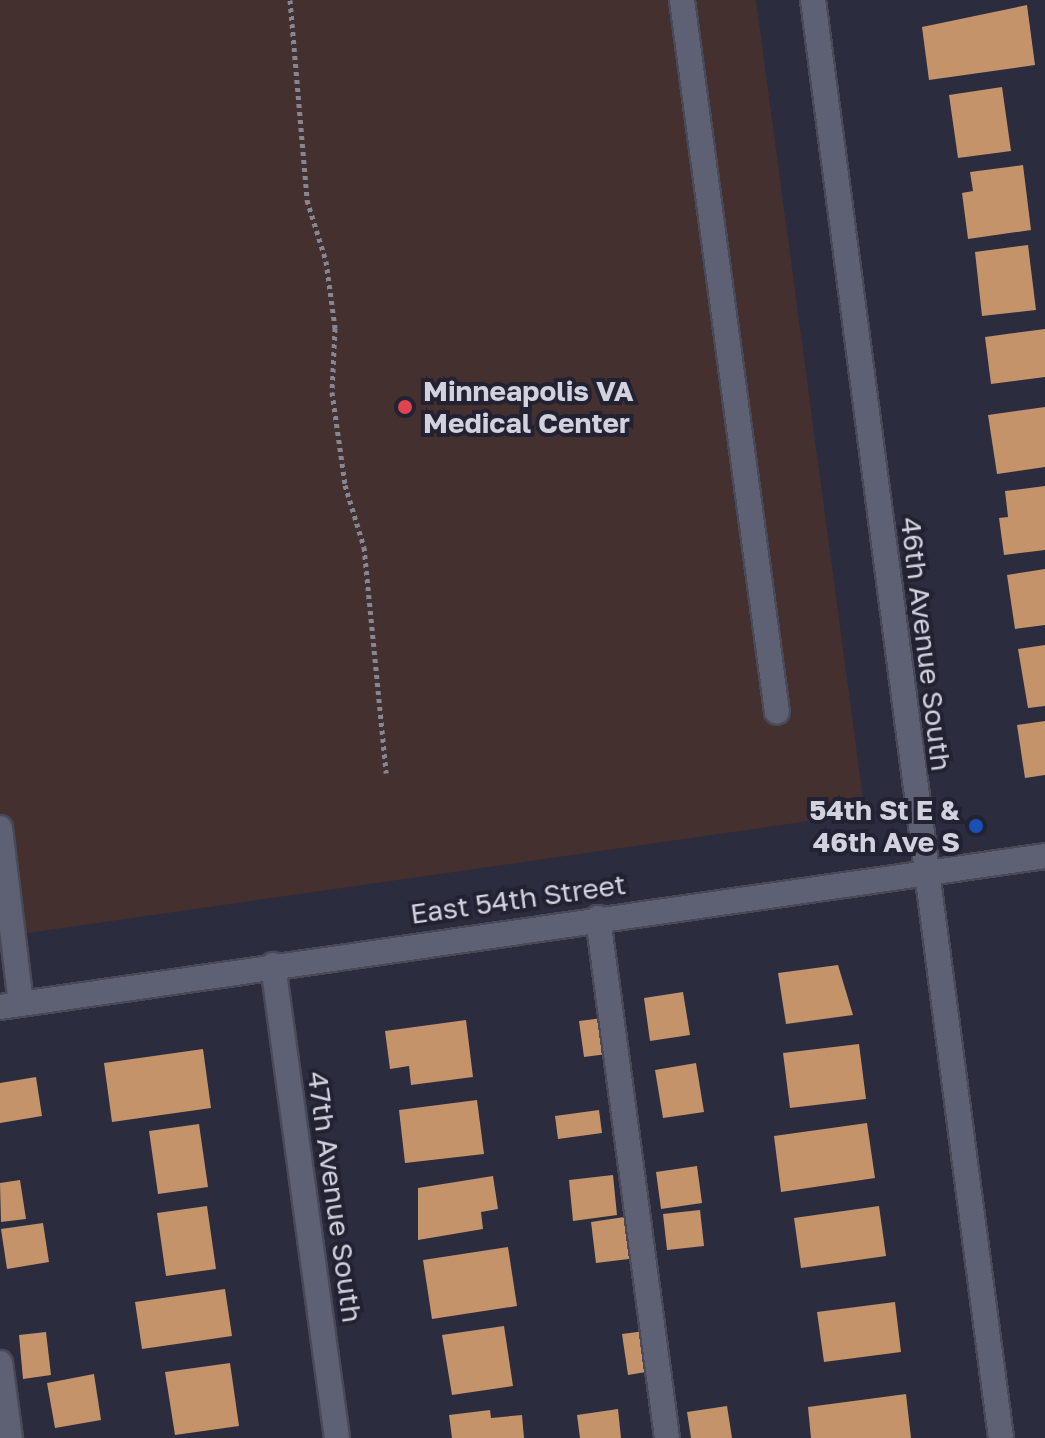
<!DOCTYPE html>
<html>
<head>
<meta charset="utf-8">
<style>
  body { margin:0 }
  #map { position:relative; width:1045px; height:1438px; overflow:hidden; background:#2b2c3d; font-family:"Golos Text",sans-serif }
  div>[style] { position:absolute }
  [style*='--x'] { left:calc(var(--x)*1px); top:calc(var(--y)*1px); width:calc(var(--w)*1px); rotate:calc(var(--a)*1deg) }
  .industrial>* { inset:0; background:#44302e }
  .building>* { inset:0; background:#c4936a }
  .path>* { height:5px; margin-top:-2.5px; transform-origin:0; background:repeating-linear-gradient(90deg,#868794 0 4px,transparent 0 8px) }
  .roads { filter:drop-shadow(2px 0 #494958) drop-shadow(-2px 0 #494958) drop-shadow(0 2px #494958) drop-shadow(0 -2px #494958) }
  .minor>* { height:24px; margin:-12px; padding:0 12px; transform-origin:12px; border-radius:12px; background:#5e6073 }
  .dots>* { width:22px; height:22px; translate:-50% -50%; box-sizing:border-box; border:4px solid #223; border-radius:50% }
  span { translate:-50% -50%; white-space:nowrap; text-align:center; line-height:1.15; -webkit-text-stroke:8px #223; paint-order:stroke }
  .poi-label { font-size:28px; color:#d1d2dd; font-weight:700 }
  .left { translate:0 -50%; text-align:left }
  .right { translate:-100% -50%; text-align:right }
  .street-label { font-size:28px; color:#d1d2dd }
</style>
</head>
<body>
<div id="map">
  <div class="industrial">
    <i style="clip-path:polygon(0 0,756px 0,865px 813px,0 937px)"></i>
  </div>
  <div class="building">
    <i style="clip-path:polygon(1027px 5px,1035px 65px,929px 80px,922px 27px)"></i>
    <i style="clip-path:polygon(1002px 87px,1011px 151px,958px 158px,949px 95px)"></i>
    <i style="clip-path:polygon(1023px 165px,1031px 230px,968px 239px,962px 193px,973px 191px,970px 172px)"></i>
    <i style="clip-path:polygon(1028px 245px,1036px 310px,982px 316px,975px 252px)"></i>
    <i style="clip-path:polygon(1045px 329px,1045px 377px,991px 384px,985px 337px)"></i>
    <i style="clip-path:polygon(1045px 407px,1045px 467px,997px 474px,988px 415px)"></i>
    <i style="clip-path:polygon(1045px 486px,1045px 550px,1004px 555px,999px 518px,1008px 517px,1005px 491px)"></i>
    <i style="clip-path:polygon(1045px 569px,1045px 625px,1015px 629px,1007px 575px)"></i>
    <i style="clip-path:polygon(1045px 645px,1045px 706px,1028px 708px,1018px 649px)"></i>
    <i style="clip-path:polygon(1045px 721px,1045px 775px,1025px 778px,1017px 725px)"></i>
    <i style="clip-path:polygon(838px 965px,853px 1015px,786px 1024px,778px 973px)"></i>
    <i style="clip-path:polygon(683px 992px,690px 1035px,650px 1041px,644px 998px)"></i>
    <i style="clip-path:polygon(603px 1018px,607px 1054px,584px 1057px,579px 1021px)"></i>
    <i style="clip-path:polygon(466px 1020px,473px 1077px,411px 1085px,409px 1066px,390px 1069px,385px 1031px)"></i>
    <i style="clip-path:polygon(859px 1044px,866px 1099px,790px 1108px,783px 1053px)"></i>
    <i style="clip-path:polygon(203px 1049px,211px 1108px,112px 1122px,104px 1063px)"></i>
    <i style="clip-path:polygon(696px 1063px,704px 1112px,663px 1118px,655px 1070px)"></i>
    <i style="clip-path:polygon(36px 1077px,42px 1116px,0 1123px,0 1083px)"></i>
    <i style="clip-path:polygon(477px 1100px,484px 1154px,405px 1163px,399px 1110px)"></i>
    <i style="clip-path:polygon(599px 1110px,602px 1133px,558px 1139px,555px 1116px)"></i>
    <i style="clip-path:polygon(867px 1123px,875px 1178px,781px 1192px,774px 1136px)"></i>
    <i style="clip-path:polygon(199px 1124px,208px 1187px,158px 1194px,149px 1131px)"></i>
    <i style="clip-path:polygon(697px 1166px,702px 1203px,661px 1209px,656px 1172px)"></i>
    <i style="clip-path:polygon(613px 1175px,617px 1215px,573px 1221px,569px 1180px)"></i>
    <i style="clip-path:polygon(493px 1176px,498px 1209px,481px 1212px,483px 1229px,418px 1240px,418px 1188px)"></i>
    <i style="clip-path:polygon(20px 1180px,26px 1219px,1px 1222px,0 1183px)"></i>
    <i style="clip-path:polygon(207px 1206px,216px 1269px,166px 1276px,157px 1213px)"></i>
    <i style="clip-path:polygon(879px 1206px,886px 1256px,801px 1268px,794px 1218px)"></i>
    <i style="clip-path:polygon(700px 1210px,704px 1246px,667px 1250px,663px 1214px)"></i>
    <i style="clip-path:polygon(631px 1216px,637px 1258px,596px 1263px,591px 1222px)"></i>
    <i style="clip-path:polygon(43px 1223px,49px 1262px,7px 1269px,1px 1229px)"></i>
    <i style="clip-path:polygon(508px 1247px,517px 1306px,432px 1319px,423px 1260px)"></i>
    <i style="clip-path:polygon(225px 1289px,232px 1336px,142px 1349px,135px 1302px)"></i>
    <i style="clip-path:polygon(895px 1302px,901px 1352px,824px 1362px,817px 1312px)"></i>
    <i style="clip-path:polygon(504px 1326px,513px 1386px,452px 1395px,442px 1335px)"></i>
    <i style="clip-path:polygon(645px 1331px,652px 1371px,628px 1375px,622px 1334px)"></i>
    <i style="clip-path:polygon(46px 1332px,51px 1375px,23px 1379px,19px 1335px)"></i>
    <i style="clip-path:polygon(230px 1363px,239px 1426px,175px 1435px,165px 1372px)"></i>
    <i style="clip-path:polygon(94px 1374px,101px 1420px,55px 1428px,47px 1383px)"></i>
    <i style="clip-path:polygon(906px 1394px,911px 1438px,811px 1438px,808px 1407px)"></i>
    <i style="clip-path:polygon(727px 1406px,732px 1438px,691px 1438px,687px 1412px)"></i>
    <i style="clip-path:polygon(618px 1409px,621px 1438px,580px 1438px,577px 1415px)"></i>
    <i style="clip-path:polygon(490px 1410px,491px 1418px,522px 1415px,524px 1438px,452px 1438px,449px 1415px)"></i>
  </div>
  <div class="path">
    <i style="--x:290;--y:0;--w:201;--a:85.1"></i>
    <i style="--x:307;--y:200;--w:64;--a:72.7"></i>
    <i style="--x:326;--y:261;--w:68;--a:82.3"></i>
    <i style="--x:335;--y:328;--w:64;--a:92.7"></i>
    <i style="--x:332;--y:392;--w:94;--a:82"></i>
    <i style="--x:345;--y:485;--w:65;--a:73"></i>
    <i style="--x:364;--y:547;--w:227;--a:84.4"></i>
  </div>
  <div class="roads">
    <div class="minor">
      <i style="--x:682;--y:0;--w:718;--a:82.4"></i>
      <i style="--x:813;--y:0;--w:1450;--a:82.55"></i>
      <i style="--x:0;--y:828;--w:177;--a:83.2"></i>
      <i style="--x:598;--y:918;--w:525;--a:82.44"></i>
      <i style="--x:273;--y:965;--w:477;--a:82.3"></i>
      <i style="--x:0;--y:1007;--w:1056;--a:-8.22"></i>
      <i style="--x:0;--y:1363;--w:76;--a:82.4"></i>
    </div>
  </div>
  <div class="dots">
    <i style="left:405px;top:407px;background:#e0444e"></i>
    <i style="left:976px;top:826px;background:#1a4fb4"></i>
  </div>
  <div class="poi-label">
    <span class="left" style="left:423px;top:407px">Minneapolis VA<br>Medical Center</span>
    <span class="right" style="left:960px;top:826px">54th St E &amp;<br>46th Ave S</span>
  </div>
  <div class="street-label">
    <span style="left:926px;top:644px;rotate:83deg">46th Avenue South</span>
    <span style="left:518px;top:899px;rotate:-8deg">East 54th Street</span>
    <span style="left:335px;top:1197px;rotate:82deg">47th Avenue South</span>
  </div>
</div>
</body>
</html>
